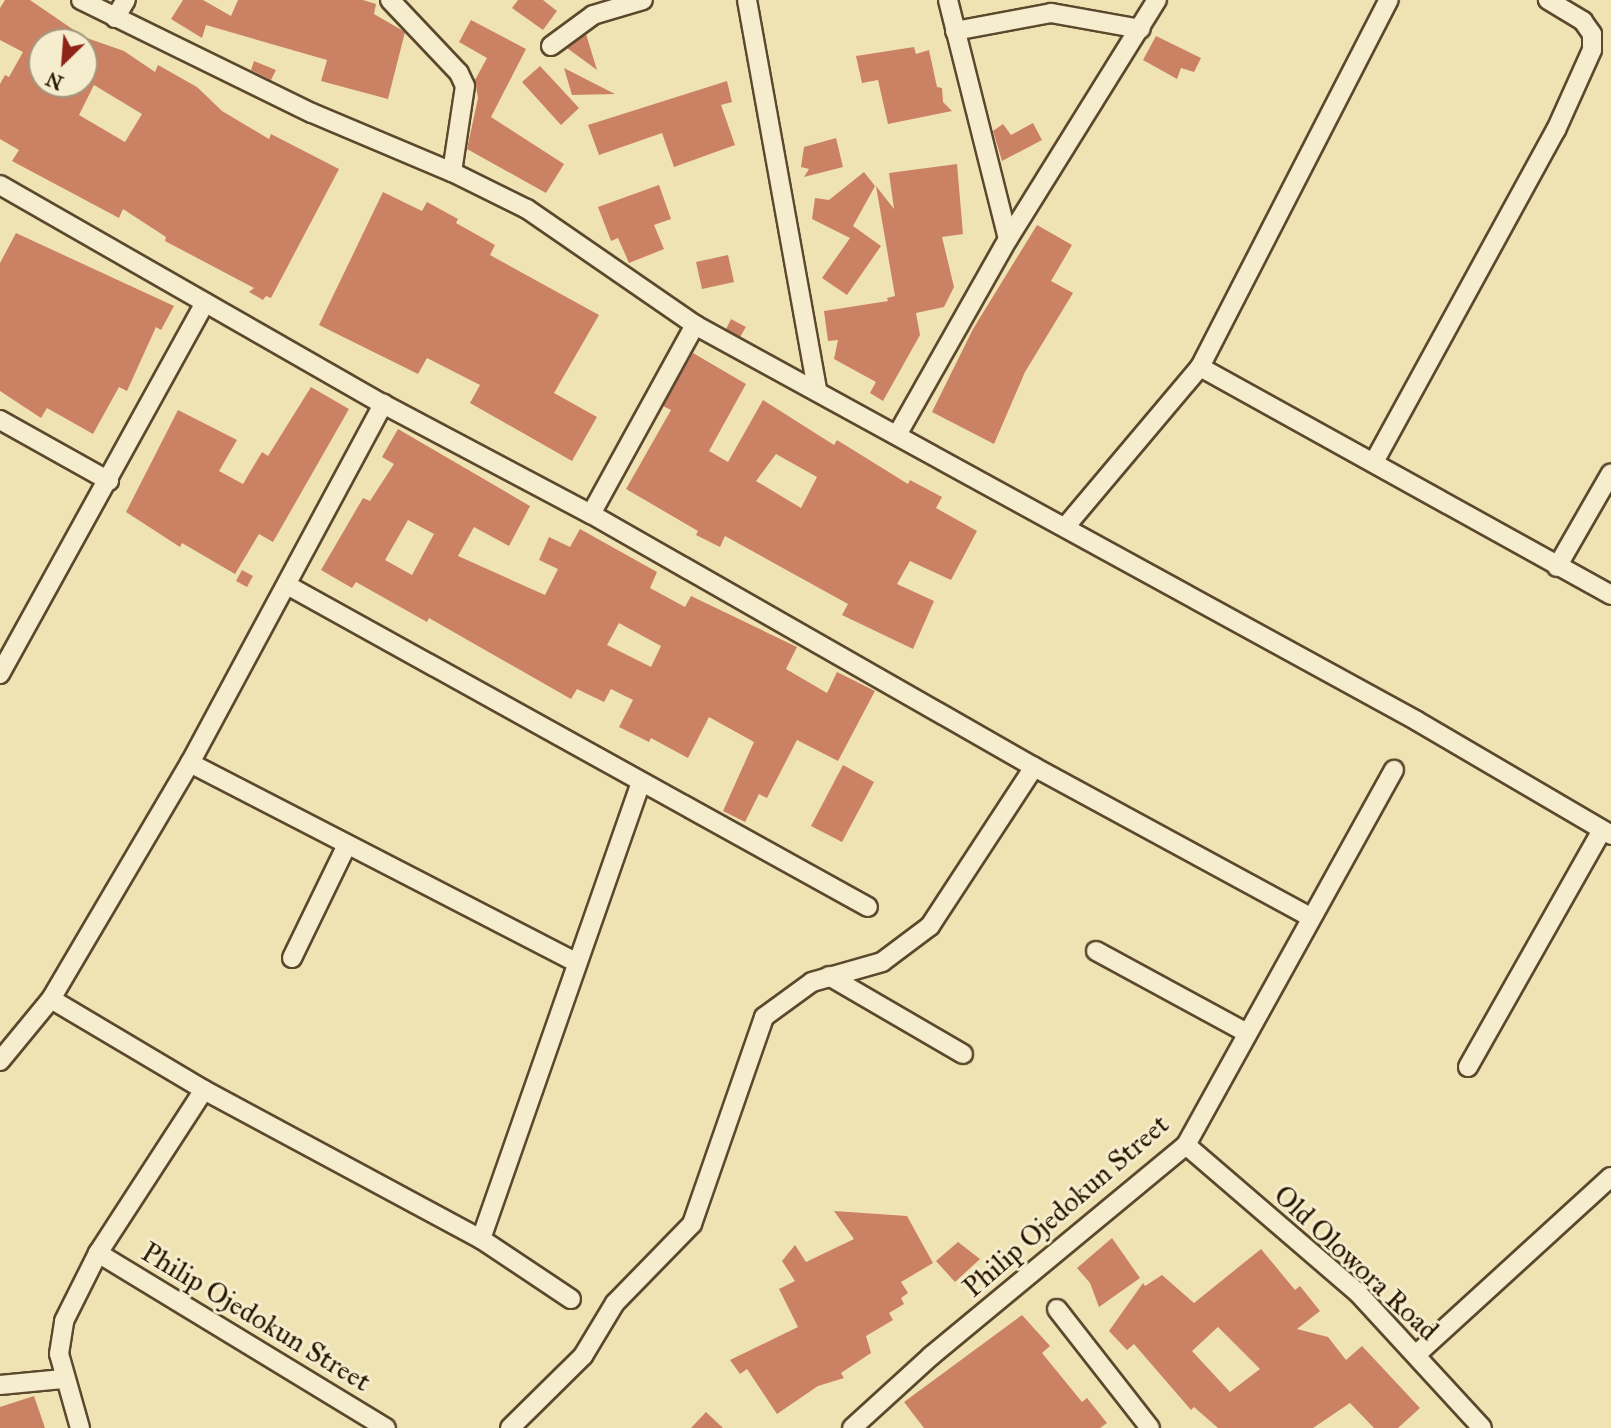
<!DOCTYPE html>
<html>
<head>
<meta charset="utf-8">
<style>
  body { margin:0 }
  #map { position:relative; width:1611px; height:1428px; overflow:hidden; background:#f0e3b3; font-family:"IM FELL Great Primer",serif }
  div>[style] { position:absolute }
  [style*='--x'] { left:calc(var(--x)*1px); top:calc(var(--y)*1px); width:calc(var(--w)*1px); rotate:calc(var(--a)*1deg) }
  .building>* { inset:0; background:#cb8264 }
  .roads { filter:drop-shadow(2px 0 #5b482d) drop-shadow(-2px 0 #5b482d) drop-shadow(0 2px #5b482d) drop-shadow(0 -2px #5b482d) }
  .street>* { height:18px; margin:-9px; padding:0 9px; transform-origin:9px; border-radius:9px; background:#f5edce }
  span { translate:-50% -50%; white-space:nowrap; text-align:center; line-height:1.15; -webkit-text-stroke:6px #f5edce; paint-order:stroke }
  .street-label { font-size:28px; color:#291400 }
  .north { position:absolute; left:28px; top:28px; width:70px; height:70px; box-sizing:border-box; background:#f5edce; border:2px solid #a3967c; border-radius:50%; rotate:205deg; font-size:19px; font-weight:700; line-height:28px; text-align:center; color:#291400 }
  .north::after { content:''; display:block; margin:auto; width:24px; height:32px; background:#8f2418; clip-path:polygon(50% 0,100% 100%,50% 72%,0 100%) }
</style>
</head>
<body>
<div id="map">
  <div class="building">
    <i style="clip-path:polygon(evenodd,5px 0,30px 0,84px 37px,124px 51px,155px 72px,158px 65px,197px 87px,222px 111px,269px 139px,271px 134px,339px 169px,271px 298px,266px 296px,263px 300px,249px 292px,254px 288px,165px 241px,166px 237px,123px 209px,119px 218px,12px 161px,19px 150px,0 139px,0 84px,5px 75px,9px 77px,23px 52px,0 40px,0 8px,5px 0,42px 42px,84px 42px,84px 84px,42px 84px,42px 42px,5px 0,94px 85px,142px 114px,125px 142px,79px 115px,94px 85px)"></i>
    <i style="clip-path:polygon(183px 0,203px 0,231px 16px,238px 0,363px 0,376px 4px,374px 14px,405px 32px,388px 99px,321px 81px,327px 60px,206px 25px,202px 38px,171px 19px)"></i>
    <i style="clip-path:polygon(518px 0,543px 0,557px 11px,543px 30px,512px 8px)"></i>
    <i style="clip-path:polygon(471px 20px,526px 49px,491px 117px,564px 164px,546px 193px,467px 149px,478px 98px,475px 80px,487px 58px,459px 42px)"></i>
    <i style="clip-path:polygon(586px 34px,597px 70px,567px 48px)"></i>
    <i style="clip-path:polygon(1156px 36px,1201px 58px,1194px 72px,1181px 68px,1177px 79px,1143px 60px)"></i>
    <i style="clip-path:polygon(914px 47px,916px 54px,929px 50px,937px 87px,942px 88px,943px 102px,952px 111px,888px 124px,878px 80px,862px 83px,856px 56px)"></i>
    <i style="clip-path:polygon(254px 61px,276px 70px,271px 80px,251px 70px)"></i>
    <i style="clip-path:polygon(540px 66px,579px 108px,561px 125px,522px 82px)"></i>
    <i style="clip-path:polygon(564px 68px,615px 94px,572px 95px)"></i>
    <i style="clip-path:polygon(727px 81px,732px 102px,721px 105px,735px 145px,674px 167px,662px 133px,599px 155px,588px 125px)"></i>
    <i style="clip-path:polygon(1033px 123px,1042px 140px,1002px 161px,993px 131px,1003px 124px,1011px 135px)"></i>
    <i style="clip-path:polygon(836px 138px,843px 167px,804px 177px,809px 169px,801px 167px,804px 147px)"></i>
    <i style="clip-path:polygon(957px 164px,963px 234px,942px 237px,954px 287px,944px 307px,916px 313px,920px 335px,883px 401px,870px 393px,876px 382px,834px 359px,838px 340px,828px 341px,824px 311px,888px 301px,887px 298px,895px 296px,876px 186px,894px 209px,889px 173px)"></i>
    <i style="clip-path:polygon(864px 172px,875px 186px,853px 226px,881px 246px,847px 295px,822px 278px,850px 238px,812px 219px,815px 198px,829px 200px)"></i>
    <i style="clip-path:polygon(659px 185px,671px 219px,654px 225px,664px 249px,629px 263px,618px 238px,611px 241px,598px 207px)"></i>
    <i style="clip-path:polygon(383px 192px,422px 211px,427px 202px,458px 219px,456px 223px,495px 245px,490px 255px,599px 315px,554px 393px,597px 417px,572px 461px,470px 403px,480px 385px,427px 358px,418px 374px,319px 325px)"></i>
    <i style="clip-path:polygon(1037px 225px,1072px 245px,1051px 281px,1073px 293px,1025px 372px,994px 444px,932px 412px,973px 329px)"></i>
    <i style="clip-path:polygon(16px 233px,174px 306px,161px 330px,156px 327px,127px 391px,119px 387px,93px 434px,47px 408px,41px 418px,0 391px,0 263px)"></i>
    <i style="clip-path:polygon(728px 255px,734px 282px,702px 289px,696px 262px)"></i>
    <i style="clip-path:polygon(731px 319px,746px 327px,740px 337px,726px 329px)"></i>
    <i style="clip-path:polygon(evenodd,693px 353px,746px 384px,709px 451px,728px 462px,763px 400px,834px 445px,837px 440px,908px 484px,910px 480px,942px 497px,936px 508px,977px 531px,951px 580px,910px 561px,897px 584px,934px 601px,913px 649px,842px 615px,848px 604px,725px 536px,720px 547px,696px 535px,698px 531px,626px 489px,671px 410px,663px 406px,693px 353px,776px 454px,817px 477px,801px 508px,756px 481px,776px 454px)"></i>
    <i style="clip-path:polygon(311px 387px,349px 409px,273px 542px,259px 534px,235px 574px,182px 543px,180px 547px,126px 512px,178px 410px,237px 440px,219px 471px,243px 484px,262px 452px,268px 456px)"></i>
    <i style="clip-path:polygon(evenodd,398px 429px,530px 506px,509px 546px,474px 527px,458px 556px,545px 595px,558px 569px,539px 560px,549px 537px,570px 547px,580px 529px,657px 572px,650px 588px,685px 607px,691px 596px,797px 647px,786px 669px,827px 693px,837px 672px,875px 691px,838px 761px,797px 740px,767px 798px,759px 794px,745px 822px,723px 811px,754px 742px,709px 717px,688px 758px,651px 738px,649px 742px,619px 727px,633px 700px,611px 689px,604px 702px,577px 689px,571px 699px,429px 618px,427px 622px,356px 582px,352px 588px,321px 570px,363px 498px,370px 501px,394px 464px,382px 457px,398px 429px,408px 520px,434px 534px,412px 575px,385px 560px,408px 520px,398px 429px,619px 623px,661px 646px,651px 667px,607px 645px,619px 623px)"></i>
    <i style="clip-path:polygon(242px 570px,253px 576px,247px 587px,236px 581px)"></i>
    <i style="clip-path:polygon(843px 765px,874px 782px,842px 842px,811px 826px)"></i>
    <i style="clip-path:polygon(834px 1211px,907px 1216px,933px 1263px,901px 1282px,908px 1293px,901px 1298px,904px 1304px,889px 1313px,893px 1320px,866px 1336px,871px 1353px,841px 1373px,844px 1378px,818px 1386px,777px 1414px,747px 1369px,740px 1374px,730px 1360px,798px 1327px,779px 1289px,795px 1281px,782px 1261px,795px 1245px,806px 1262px,854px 1239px)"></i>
    <i style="clip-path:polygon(1112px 1238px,1140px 1278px,1099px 1307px,1090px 1283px,1077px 1268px)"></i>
    <i style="clip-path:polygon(958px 1242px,980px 1259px,955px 1282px,936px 1261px)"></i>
    <i style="clip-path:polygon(evenodd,1261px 1249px,1295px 1290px,1300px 1286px,1320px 1311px,1297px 1329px,1328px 1337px,1346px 1360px,1362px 1346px,1420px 1408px,1398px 1428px,1374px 1428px,1350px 1403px,1313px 1428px,1218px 1428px,1194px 1407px,1191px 1410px,1134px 1344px,1127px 1350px,1109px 1331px,1143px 1283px,1145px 1286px,1162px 1275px,1194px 1303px,1261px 1249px,1218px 1327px,1260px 1369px,1230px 1392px,1192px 1351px,1218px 1327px)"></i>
    <i style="clip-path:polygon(1022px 1315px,1050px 1346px,1042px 1353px,1082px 1402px,1087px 1398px,1107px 1423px,1100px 1428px,924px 1428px,904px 1402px)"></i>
    <i style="clip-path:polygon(34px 1396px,45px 1428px,0 1428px,0 1407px)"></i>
    <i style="clip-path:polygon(706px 1412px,723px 1428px,691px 1428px)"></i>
  </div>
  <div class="roads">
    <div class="street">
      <i style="--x:81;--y:0;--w:257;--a:26.1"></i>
      <i style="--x:312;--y:113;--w:152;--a:22.9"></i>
      <i style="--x:452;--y:172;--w:84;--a:26.3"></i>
      <i style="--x:527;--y:209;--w:204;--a:34.6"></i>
      <i style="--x:695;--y:325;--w:823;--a:28.74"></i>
      <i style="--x:1417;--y:721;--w:225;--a:30.4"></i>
      <i style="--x:390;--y:0;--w:100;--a:46.6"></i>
      <i style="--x:459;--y:73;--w:14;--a:65"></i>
      <i style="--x:465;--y:86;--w:87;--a:98.6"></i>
      <i style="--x:747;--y:0;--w:396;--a:79.8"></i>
      <i style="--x:948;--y:0;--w:246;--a:75.9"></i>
      <i style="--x:115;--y:18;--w:21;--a:-59"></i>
      <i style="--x:955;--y:31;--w:98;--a:-10.6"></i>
      <i style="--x:1051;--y:13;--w:91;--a:10.1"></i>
      <i style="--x:551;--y:46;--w:52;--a:-36.4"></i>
      <i style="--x:593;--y:15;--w:52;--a:-16.7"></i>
      <i style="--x:0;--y:185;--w:441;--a:29.8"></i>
      <i style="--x:383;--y:404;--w:235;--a:27.9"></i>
      <i style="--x:591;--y:514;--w:510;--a:29.73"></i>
      <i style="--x:1034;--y:767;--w:314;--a:28.5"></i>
      <i style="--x:1200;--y:367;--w:470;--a:29"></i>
      <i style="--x:0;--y:420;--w:125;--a:29.2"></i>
      <i style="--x:897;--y:435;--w:225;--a:-60.5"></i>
      <i style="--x:1008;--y:239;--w:282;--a:-58.1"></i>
      <i style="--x:1374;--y:462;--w:379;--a:-61.3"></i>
      <i style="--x:1556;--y:130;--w:88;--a:-65.8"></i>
      <i style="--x:1592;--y:50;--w:16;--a:-90"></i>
      <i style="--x:1592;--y:34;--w:16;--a:-125"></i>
      <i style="--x:1583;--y:21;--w:41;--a:-149"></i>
      <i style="--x:591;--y:514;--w:216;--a:-61.2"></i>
      <i style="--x:1066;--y:526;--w:208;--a:-49.9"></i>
      <i style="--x:1200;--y:367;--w:413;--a:-62.8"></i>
      <i style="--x:1557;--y:567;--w:108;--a:-60.1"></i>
      <i style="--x:287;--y:585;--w:664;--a:29"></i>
      <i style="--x:0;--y:674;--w:424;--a:-61.1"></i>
      <i style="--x:190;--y:763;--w:436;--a:27.3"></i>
      <i style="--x:1096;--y:951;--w:172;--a:28.5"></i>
      <i style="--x:292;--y:958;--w:123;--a:-64.1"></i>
      <i style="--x:829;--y:976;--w:155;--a:30.2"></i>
      <i style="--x:51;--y:999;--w:178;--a:30.7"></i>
      <i style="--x:204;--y:1090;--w:315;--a:28.3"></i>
      <i style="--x:481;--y:1239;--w:108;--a:33.7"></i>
      <i style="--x:0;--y:1061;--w:80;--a:-50.6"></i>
      <i style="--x:51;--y:999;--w:274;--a:-59.5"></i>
      <i style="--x:190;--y:763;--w:408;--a:-61.7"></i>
      <i style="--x:1468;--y:1067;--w:272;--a:-60.5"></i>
      <i style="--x:1186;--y:1145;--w:227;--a:40.7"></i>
      <i style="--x:1358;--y:1293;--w:183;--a:47.4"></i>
      <i style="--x:481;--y:1239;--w:484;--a:-70.7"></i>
      <i style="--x:98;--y:1253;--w:337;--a:31.3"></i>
      <i style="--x:1057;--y:1309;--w:151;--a:52"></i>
      <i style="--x:1418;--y:1353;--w:261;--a:-42.4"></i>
      <i style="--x:0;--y:1385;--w:63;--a:-5.4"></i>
      <i style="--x:80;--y:1428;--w:77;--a:-105.8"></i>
      <i style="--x:59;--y:1354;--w:33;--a:-81"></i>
      <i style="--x:64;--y:1321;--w:76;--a:-63.4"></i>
      <i style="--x:98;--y:1253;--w:194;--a:-57"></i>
      <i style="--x:510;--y:1428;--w:103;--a:-44.6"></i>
      <i style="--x:583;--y:1356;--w:62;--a:-58.9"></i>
      <i style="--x:615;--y:1303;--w:110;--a:-45.7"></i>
      <i style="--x:692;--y:1224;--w:219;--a:-70.8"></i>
      <i style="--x:764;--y:1017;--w:59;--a:-36.1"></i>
      <i style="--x:812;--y:982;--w:73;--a:-15.9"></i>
      <i style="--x:882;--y:962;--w:60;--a:-36.9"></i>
      <i style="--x:930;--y:926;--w:190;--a:-56.8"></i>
      <i style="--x:852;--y:1428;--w:107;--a:-42.3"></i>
      <i style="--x:931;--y:1356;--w:331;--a:-39.6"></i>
      <i style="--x:1186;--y:1145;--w:429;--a:-61"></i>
    </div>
  </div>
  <div class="street-label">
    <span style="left:1066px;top:1206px;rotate:-41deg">Philip Ojedokun Street</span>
    <span style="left:1356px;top:1263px;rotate:43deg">Old Olowora Road</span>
    <span style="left:256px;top:1317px;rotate:31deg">Philip Ojedokun Street</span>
  </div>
  <div class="north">N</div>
</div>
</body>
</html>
